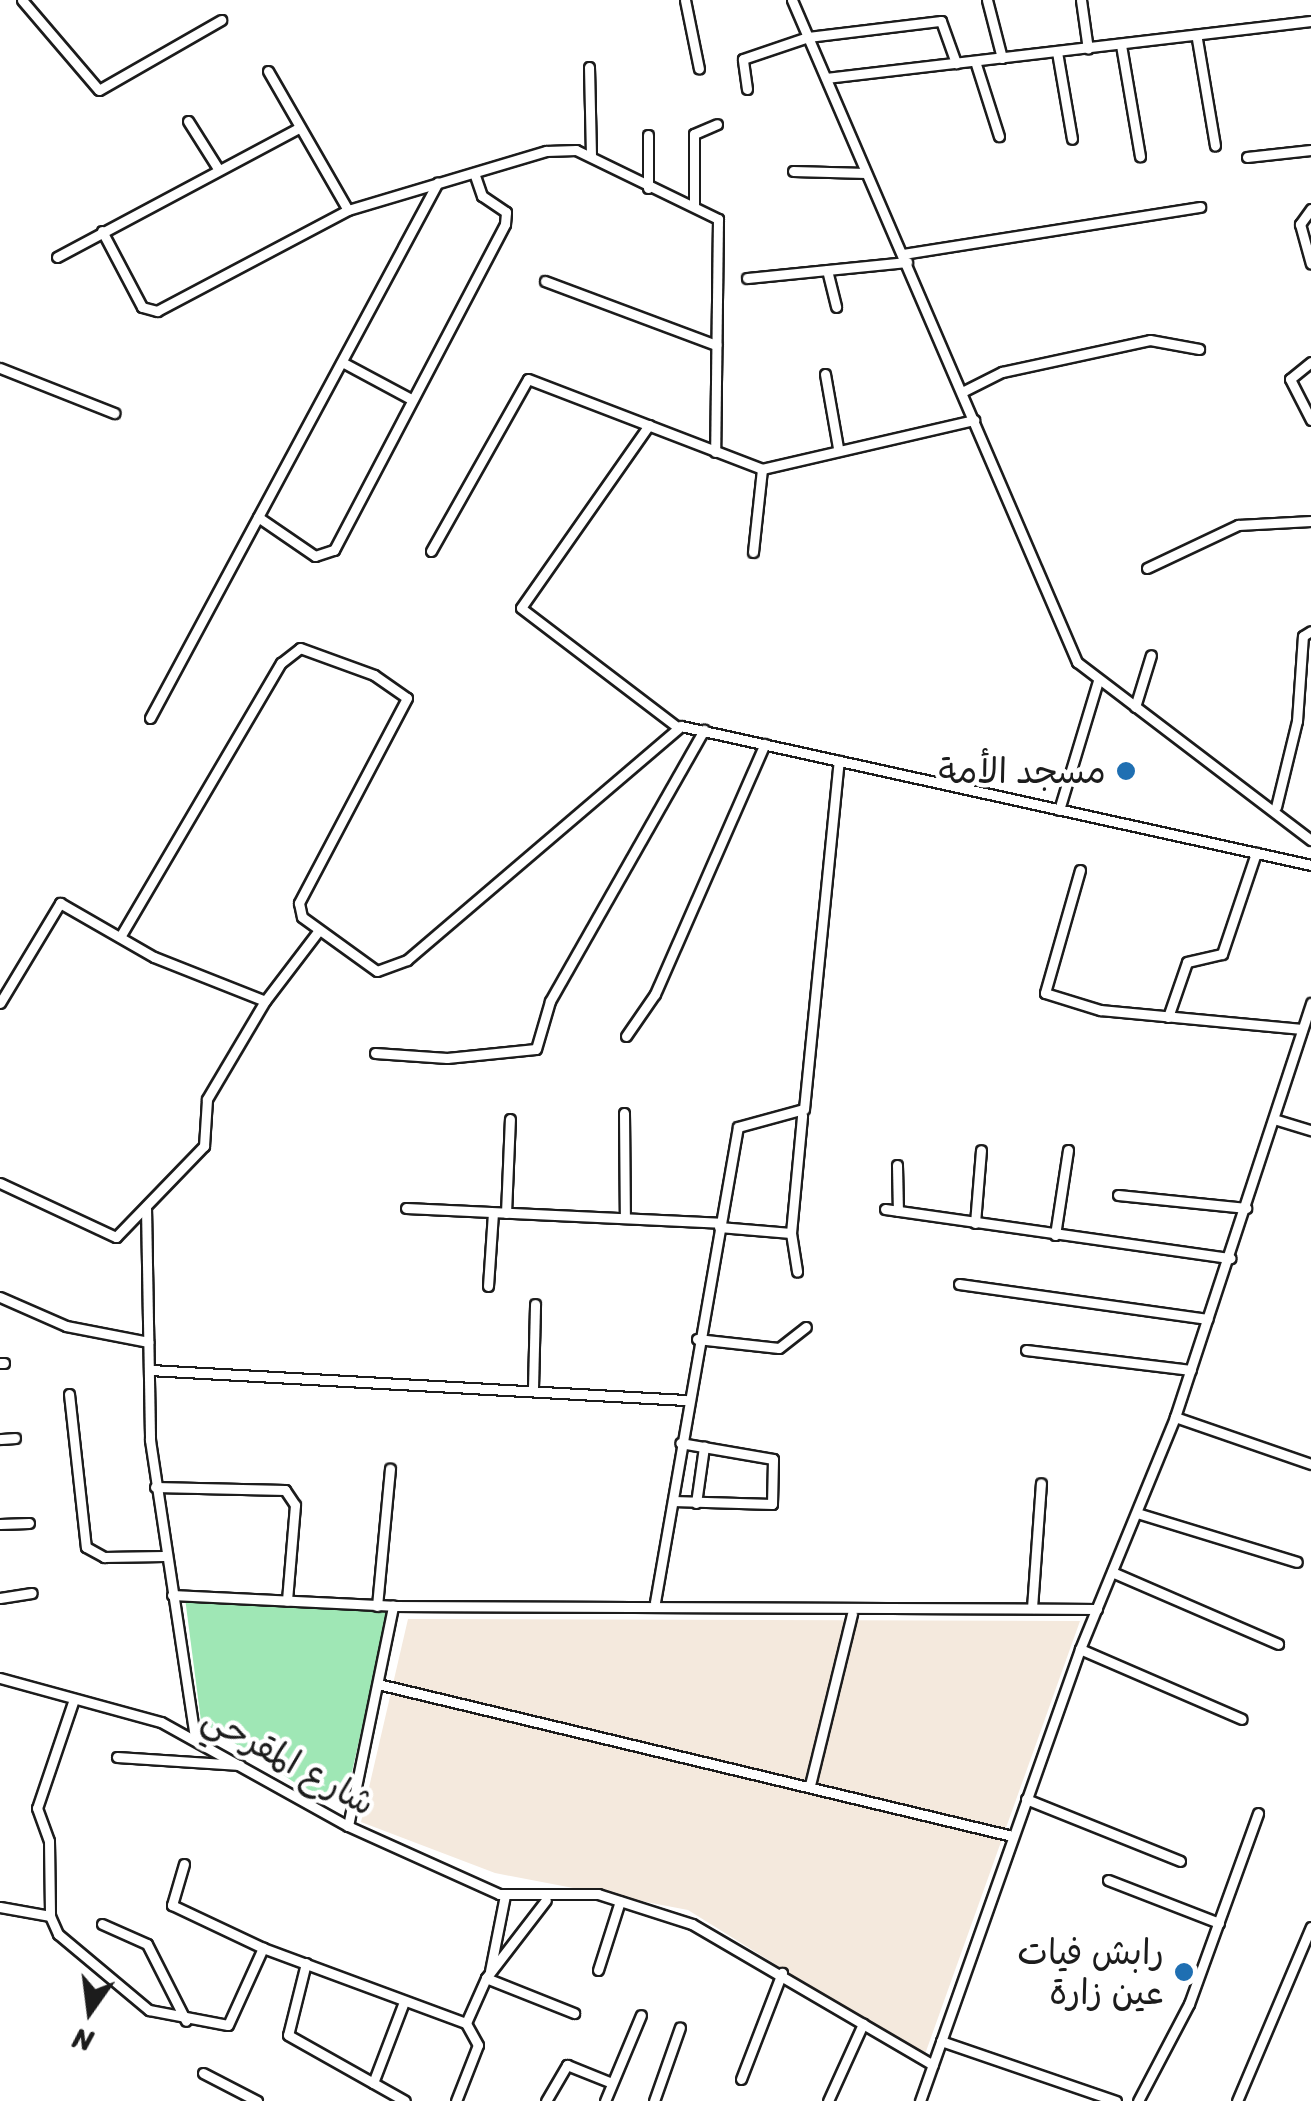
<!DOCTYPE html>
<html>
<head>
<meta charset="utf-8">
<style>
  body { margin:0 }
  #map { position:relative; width:1311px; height:2101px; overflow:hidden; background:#fff; font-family:Sriracha,"Playpen Sans Arabic",sans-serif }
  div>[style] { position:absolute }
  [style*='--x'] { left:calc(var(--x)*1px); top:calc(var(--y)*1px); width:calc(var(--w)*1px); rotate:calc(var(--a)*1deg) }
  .built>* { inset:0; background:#f4e9dd }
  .green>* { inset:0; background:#9fe7b5 }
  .roads { filter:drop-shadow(2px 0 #1c1c1c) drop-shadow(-2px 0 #1c1c1c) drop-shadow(0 2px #1c1c1c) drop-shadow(0 -2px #1c1c1c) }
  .minor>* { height:9px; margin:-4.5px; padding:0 4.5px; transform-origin:4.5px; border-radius:4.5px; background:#fff }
  .dots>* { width:28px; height:28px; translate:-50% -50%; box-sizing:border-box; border:5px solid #fff; border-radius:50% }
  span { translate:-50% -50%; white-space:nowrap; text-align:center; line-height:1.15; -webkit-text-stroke:9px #fff; paint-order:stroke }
  .poi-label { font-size:35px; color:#1c1c1c }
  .right { translate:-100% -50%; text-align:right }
  .street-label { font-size:35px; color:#1c1c1c }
  .north { position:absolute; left:40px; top:1961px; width:100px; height:100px; -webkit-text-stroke:8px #fff; paint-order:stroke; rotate:194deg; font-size:28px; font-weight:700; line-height:40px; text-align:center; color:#1c1c1c }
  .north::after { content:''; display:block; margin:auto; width:35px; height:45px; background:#1c1c1c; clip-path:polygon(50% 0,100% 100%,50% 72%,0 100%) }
</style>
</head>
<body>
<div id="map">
  <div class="built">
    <i style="clip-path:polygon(408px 1619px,1080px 1621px,924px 2057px,688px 1910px,495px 1873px,361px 1822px)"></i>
  </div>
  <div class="green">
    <i style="clip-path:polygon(185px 1598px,389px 1610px,345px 1802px,303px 1788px,201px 1721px)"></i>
  </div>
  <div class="roads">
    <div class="minor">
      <i style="--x:22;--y:0;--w:118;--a:49.5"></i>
      <i style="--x:99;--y:90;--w:141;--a:-29.8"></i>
      <i style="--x:685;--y:0;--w:70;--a:78.5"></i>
      <i style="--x:792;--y:0;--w:721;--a:66.71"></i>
      <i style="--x:1077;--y:662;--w:294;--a:37.3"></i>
      <i style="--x:987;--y:0;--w:60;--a:75.5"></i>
      <i style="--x:1081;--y:0;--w:49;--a:81.9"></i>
      <i style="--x:1197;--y:39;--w:108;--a:80.4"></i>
      <i style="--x:1121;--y:45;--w:113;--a:80.3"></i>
      <i style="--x:1057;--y:52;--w:88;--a:80.2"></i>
      <i style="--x:975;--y:61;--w:79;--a:72.3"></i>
      <i style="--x:589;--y:67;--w:89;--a:88.7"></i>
      <i style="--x:268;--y:71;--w:160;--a:60.1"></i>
      <i style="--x:826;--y:78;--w:488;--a:-6.7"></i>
      <i style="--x:747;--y:89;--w:30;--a:-98"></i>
      <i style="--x:743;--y:59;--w:69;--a:-18.7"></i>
      <i style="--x:808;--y:37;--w:134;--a:-6.9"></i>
      <i style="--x:941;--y:21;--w:45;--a:70.3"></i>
      <i style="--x:188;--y:121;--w:54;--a:57.8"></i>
      <i style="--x:648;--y:135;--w:53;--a:90"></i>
      <i style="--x:1247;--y:157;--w:64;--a:-6.2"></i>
      <i style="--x:793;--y:171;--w:73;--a:1.6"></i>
      <i style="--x:694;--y:205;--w:71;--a:-90"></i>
      <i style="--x:694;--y:134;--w:25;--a:-23"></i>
      <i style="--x:1311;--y:209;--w:19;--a:126"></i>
      <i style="--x:1300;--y:224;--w:41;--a:74.6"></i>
      <i style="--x:102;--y:231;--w:86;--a:62.2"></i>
      <i style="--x:142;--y:307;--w:16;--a:15"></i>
      <i style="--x:157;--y:311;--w:216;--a:-27.9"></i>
      <i style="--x:348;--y:210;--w:207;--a:-16.6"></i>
      <i style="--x:546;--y:151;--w:30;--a:-2"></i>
      <i style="--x:576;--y:150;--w:158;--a:25.9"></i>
      <i style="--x:718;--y:219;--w:233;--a:90.7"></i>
      <i style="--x:903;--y:254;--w:301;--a:-9"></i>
      <i style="--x:57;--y:257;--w:274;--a:-28.1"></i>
      <i style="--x:827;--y:270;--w:38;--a:76"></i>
      <i style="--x:747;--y:278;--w:161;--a:-5.7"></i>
      <i style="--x:545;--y:281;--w:183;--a:20.5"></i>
      <i style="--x:342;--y:362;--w:78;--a:28.2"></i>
      <i style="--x:1311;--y:362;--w:27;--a:141"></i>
      <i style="--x:1290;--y:379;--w:46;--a:62.9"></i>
      <i style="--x:0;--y:368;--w:123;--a:21.5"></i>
      <i style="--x:825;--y:374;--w:75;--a:80"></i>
      <i style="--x:962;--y:392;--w:45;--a:-26.6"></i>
      <i style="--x:1002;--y:372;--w:151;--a:-12.2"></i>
      <i style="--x:1150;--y:340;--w:50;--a:10.4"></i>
      <i style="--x:649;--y:425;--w:223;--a:125"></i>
      <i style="--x:521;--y:608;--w:196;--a:37.3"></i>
      <i style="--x:258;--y:517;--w:69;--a:34.4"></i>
      <i style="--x:315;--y:556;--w:20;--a:-18"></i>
      <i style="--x:334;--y:550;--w:368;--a:-62.3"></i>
      <i style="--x:505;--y:224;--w:12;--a:-85"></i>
      <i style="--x:506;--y:212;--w:29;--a:-146"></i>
      <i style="--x:482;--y:196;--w:24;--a:-109"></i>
      <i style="--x:431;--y:551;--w:197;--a:-60.6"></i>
      <i style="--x:528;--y:379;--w:251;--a:21"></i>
      <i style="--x:762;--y:469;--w:218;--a:-13"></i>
      <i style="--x:753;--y:552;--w:83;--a:-83.8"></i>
      <i style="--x:1147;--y:568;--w:101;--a:-25.3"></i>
      <i style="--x:1238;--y:525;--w:73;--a:-3.1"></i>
      <i style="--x:1135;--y:707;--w:54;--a:-72.9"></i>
      <i style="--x:150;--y:718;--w:608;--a:-61.75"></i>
      <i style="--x:1276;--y:807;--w:89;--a:-76.3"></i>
      <i style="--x:1297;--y:721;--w:85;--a:-86"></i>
      <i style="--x:1303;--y:636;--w:9;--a:-32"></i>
      <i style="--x:1059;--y:810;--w:135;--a:-73.2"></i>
      <i style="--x:1080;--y:870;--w:128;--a:105.9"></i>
      <i style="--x:1045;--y:993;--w:58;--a:17.2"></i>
      <i style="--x:1100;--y:1010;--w:203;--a:5.4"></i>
      <i style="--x:120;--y:937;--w:318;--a:-59.6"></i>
      <i style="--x:281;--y:663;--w:24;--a:-38"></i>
      <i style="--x:300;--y:648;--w:79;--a:20"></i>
      <i style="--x:374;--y:675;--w:40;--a:34.9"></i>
      <i style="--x:407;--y:698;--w:232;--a:117.8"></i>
      <i style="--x:299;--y:903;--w:14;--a:78"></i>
      <i style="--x:302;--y:917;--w:92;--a:35.8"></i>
      <i style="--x:377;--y:971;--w:32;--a:-20"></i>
      <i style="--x:407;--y:960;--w:360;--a:-40.5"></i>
      <i style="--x:681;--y:726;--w:645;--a:12.44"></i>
      <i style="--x:0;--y:1003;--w:117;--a:-59"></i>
      <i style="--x:60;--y:903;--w:108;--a:29.9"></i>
      <i style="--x:154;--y:957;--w:119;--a:21.6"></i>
      <i style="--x:265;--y:1001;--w:89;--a:-52.7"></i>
      <i style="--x:1168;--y:1017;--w:58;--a:-70.9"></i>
      <i style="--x:1187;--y:962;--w:36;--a:-13"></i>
      <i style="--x:1222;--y:954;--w:107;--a:-71.4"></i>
      <i style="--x:626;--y:1036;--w:51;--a:-55.4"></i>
      <i style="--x:655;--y:994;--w:273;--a:-66.3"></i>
      <i style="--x:375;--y:1053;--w:72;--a:4"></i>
      <i style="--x:447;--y:1058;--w:89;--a:-5.8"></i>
      <i style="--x:536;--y:1049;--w:50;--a:-73.7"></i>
      <i style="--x:550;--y:1001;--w:312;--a:-60.4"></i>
      <i style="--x:624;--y:1113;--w:105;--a:89.5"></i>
      <i style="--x:1274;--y:1119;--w:39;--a:17"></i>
      <i style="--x:897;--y:1165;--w:46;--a:88.8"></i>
      <i style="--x:0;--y:1183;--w:128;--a:25"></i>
      <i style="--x:116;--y:1237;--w:127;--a:-46"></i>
      <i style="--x:204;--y:1146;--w:47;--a:-86.3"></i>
      <i style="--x:207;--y:1099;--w:114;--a:-59.4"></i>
      <i style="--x:1118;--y:1195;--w:129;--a:5.8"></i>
      <i style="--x:146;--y:1207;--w:233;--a:89"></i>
      <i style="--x:150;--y:1440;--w:300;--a:81.4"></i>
      <i style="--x:406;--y:1208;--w:314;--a:2.7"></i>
      <i style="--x:885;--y:1209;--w:349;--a:8.1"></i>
      <i style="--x:506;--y:1213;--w:94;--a:-87.6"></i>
      <i style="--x:975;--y:1223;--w:73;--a:-85.3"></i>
      <i style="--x:719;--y:1227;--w:72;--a:4.8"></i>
      <i style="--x:791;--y:1233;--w:118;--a:-84.6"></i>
      <i style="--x:791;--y:1233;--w:39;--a:81"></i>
      <i style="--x:1055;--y:1235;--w:86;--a:-81.3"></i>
      <i style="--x:959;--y:1284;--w:251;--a:8"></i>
      <i style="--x:488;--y:1286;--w:73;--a:-86.1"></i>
      <i style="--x:0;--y:1297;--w:72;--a:23.7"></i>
      <i style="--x:66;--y:1326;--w:84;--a:11"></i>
      <i style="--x:697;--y:1339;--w:82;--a:6.3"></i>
      <i style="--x:779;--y:1348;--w:34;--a:-38"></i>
      <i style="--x:1026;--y:1350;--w:166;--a:6.9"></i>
      <i style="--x:0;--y:1363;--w:4;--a:0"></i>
      <i style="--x:150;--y:1370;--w:536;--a:3.21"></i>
      <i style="--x:533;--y:1388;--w:84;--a:-88.6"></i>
      <i style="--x:69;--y:1394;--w:154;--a:83.7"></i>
      <i style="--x:86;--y:1547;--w:21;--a:29"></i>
      <i style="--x:104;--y:1557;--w:60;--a:-1"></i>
      <i style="--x:1175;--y:1417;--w:144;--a:19.1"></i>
      <i style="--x:0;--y:1439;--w:15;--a:-4"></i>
      <i style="--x:155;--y:1487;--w:130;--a:1.3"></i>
      <i style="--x:285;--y:1490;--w:18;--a:56"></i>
      <i style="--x:295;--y:1505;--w:96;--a:94.8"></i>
      <i style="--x:673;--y:1501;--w:99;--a:1.7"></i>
      <i style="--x:772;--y:1504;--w:45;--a:-88.7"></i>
      <i style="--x:773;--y:1459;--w:94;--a:-170.2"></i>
      <i style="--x:696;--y:1503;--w:57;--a:-81.9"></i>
      <i style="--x:1137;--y:1513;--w:167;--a:17"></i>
      <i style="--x:0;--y:1524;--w:29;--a:-2"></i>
      <i style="--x:1112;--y:1572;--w:181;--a:23.4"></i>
      <i style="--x:172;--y:1595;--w:221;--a:2.8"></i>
      <i style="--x:393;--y:1606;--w:704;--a:0.24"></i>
      <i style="--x:0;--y:1598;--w:32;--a:-9"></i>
      <i style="--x:655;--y:1602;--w:482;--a:-80.1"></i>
      <i style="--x:738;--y:1127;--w:68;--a:-15.3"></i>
      <i style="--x:804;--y:1109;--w:350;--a:-84.3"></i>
      <i style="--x:377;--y:1606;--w:138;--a:-84.6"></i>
      <i style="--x:1032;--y:1608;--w:125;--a:-85.9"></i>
      <i style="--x:1080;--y:1649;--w:176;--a:23.4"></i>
      <i style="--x:0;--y:1678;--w:167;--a:15.3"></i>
      <i style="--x:161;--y:1722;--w:214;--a:29.1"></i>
      <i style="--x:348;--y:1826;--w:166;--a:24.2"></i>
      <i style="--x:499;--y:1894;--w:99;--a:0"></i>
      <i style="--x:598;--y:1894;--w:99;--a:17.7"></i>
      <i style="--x:692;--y:1924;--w:279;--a:30.3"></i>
      <i style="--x:378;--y:1684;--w:652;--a:13.48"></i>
      <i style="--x:74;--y:1699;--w:115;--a:108.7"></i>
      <i style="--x:37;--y:1808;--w:35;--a:70"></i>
      <i style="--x:49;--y:1841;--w:75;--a:89.2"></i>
      <i style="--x:50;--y:1916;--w:20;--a:66"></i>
      <i style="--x:58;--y:1934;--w:119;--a:39.9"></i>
      <i style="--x:149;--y:2010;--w:80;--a:10.8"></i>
      <i style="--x:228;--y:2025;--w:85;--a:-65.6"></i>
      <i style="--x:263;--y:1948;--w:216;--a:20.3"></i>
      <i style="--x:117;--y:1757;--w:123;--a:3.7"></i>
      <i style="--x:810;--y:1785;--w:176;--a:-76.2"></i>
      <i style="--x:1026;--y:1799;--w:166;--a:21.9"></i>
      <i style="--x:348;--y:1826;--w:225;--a:-78.4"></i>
      <i style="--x:184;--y:1864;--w:43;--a:106.3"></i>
      <i style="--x:172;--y:1905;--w:101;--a:25.3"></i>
      <i style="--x:1108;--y:1880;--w:119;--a:21.2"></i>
      <i style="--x:0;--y:1907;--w:51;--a:10.2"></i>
      <i style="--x:102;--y:1924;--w:49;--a:24"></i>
      <i style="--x:147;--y:1944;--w:86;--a:63.1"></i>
      <i style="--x:306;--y:1963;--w:74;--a:104"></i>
      <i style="--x:288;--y:2035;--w:134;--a:29.4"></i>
      <i style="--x:598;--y:1970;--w:72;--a:-72.3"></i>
      <i style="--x:490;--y:1971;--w:77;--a:-78.8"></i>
      <i style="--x:486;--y:1978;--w:95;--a:21.7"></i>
      <i style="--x:466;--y:2023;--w:49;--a:-66"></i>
      <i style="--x:486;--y:1978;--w:98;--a:-52.4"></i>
      <i style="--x:941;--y:2041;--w:185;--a:18.9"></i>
      <i style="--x:203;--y:2073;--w:61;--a:27.4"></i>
      <i style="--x:741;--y:2079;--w:114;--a:-68.9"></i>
      <i style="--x:373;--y:2083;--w:87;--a:-69.1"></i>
      <i style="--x:456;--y:2101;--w:60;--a:-68.6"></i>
      <i style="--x:478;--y:2045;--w:25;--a:-119"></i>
      <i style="--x:546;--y:2101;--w:42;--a:-59.7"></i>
      <i style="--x:567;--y:2065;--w:48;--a:21.8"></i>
      <i style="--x:605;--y:2101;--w:93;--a:-67.3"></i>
      <i style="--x:654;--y:2101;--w:78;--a:-70.6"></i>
      <i style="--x:828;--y:2101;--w:85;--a:-65.6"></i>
      <i style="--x:920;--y:2101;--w:479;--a:-70.5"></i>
      <i style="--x:1080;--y:1649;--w:251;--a:-67.7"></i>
      <i style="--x:1175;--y:1417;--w:436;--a:-71.8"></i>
      <i style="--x:1138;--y:2101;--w:110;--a:-62.3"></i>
      <i style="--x:1189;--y:2004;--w:203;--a:-70.1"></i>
      <i style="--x:1237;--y:2101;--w:189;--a:-67"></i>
    </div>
  </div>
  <div class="dots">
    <i style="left:1126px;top:771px;background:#1f6fb2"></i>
    <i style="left:1184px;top:1972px;background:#1f6fb2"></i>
  </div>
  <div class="poi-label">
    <span class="right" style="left:1106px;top:771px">مسجد الأمة</span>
    <span class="right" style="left:1164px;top:1972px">رابش فيات<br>عين زارة</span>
  </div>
  <div class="street-label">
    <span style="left:289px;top:1760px;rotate:29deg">شارع المقرحي</span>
  </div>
  <div class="north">N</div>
</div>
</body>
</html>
